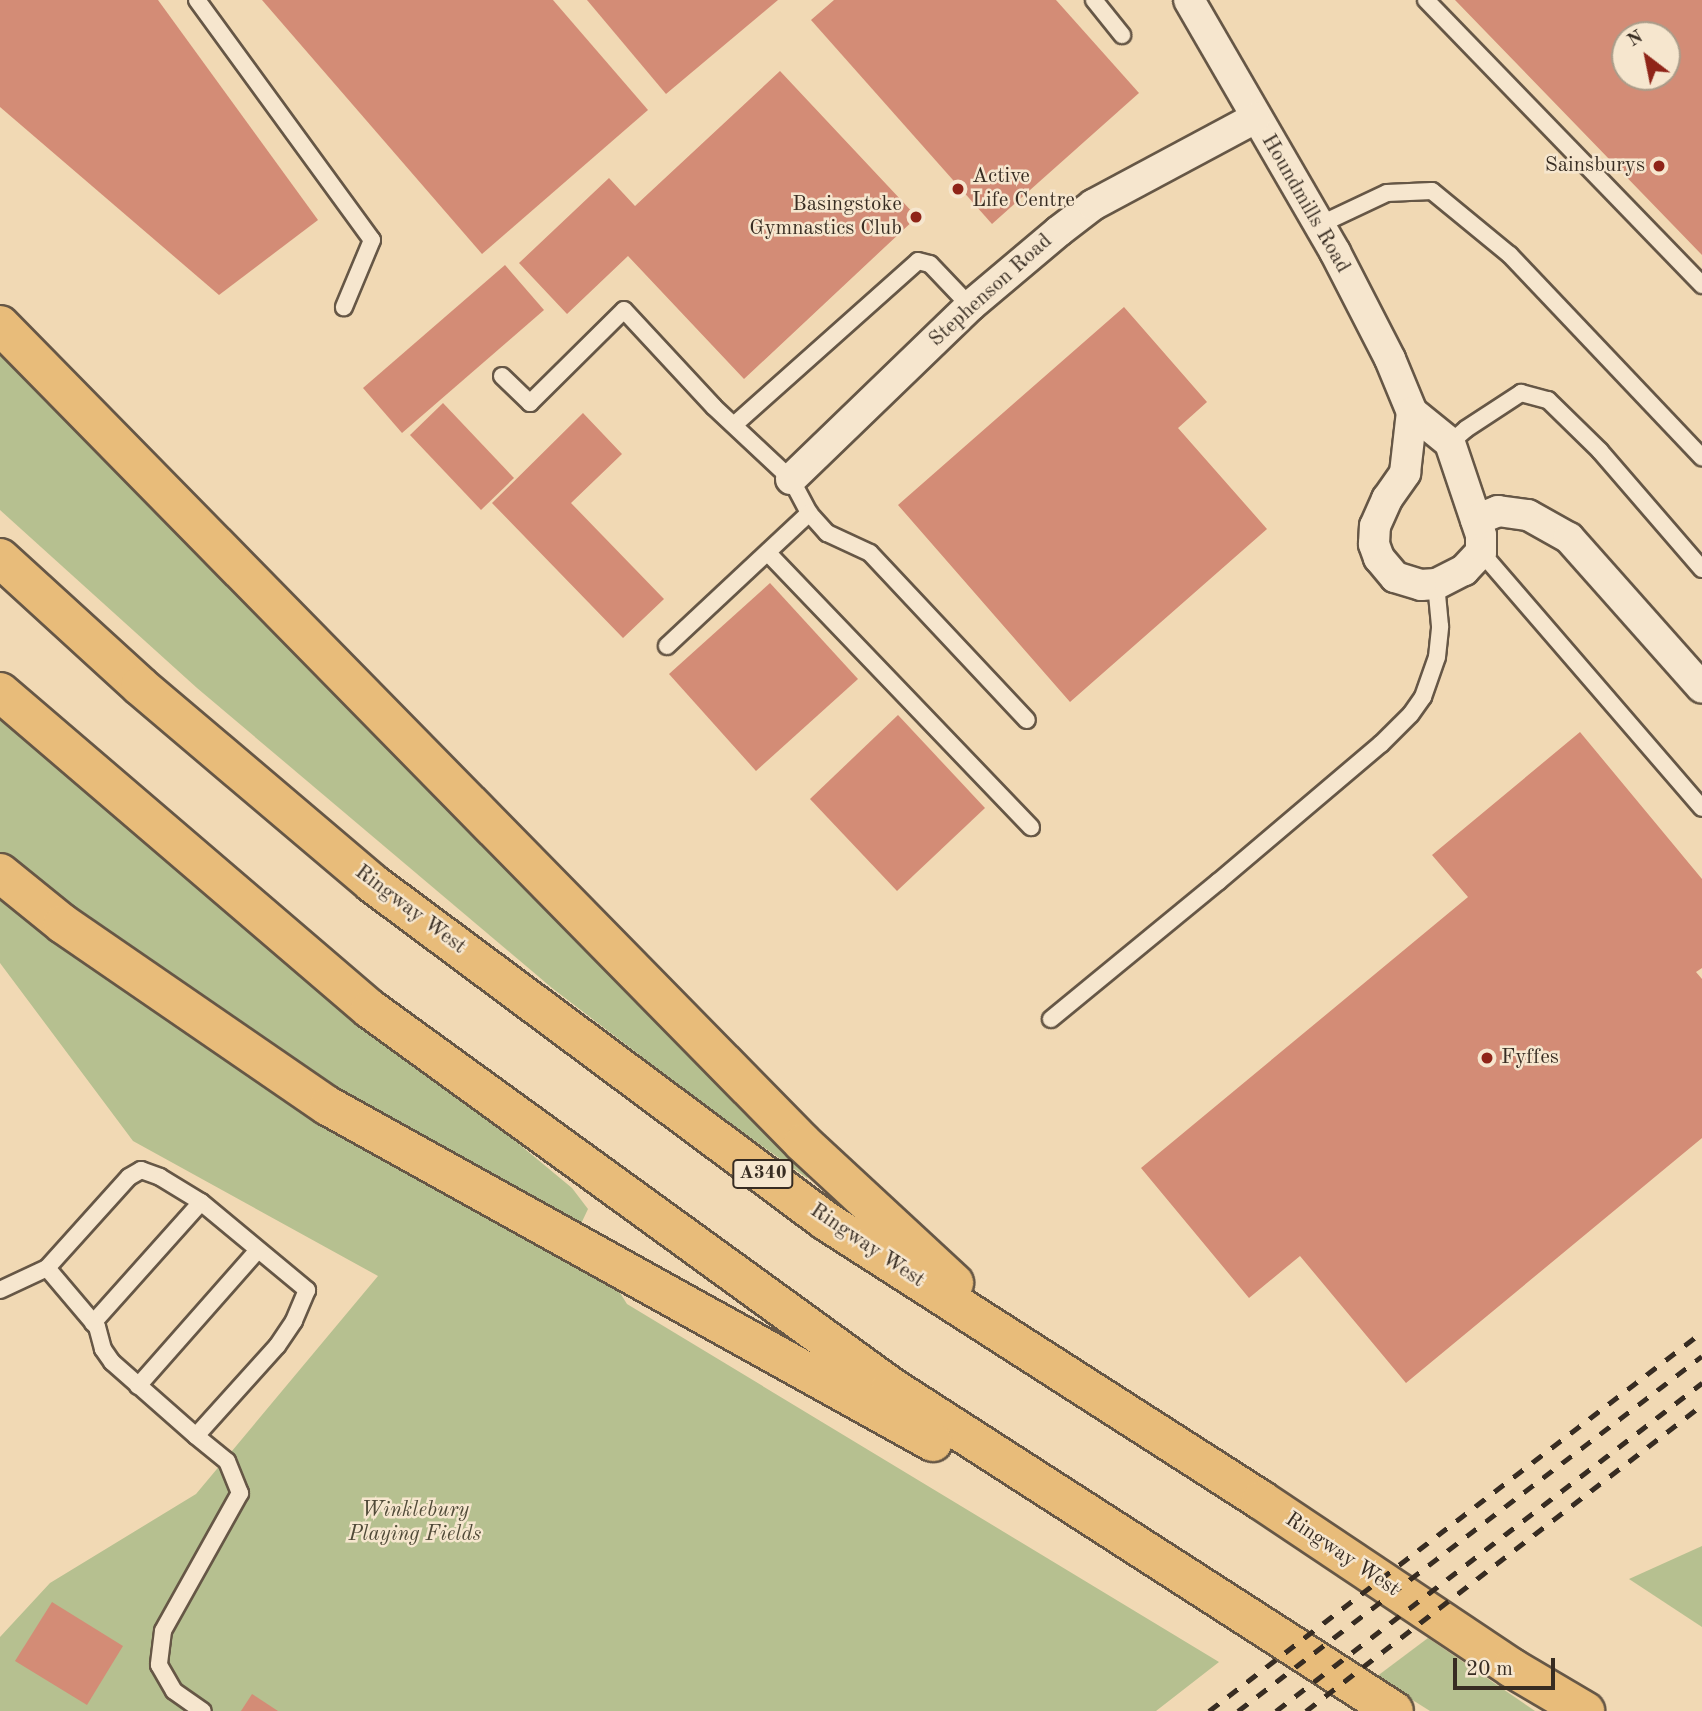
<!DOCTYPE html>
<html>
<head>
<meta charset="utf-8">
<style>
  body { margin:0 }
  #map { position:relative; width:1702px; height:1711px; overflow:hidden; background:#f1d9b4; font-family:"Old Standard TT",serif }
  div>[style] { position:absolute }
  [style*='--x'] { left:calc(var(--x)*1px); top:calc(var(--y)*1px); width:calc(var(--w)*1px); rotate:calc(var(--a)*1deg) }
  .green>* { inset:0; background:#b6c090 }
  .building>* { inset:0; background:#d38c76 }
  .roads { filter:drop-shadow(2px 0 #665746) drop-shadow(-2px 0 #665746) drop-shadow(0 2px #665746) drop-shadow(0 -2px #665746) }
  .service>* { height:16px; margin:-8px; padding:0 8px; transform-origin:8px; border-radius:8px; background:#f6e6ce }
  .minor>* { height:30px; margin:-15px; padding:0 15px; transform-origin:15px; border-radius:15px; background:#f6e6ce }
  .primary>* { height:38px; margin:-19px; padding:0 19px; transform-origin:19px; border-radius:19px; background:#e8bc7a }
  .rail>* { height:5px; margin-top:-2.5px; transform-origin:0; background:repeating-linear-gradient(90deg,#372c22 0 12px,transparent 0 24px) }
  .dots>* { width:19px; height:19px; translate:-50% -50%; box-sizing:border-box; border:4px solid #f6e6ce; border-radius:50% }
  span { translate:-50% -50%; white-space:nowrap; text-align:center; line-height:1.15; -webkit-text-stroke:5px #f6e6ce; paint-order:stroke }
  .shield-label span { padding:2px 5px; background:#f6e6ce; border:2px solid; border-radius:5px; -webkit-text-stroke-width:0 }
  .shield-label { font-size:19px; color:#372c22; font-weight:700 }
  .poi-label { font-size:21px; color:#372c22 }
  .right { translate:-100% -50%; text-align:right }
  .left { translate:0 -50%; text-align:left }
  .street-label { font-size:21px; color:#372c22 }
  .park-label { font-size:21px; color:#504a38; font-style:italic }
  .north { position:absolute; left:1611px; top:21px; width:70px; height:70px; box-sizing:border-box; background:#f6e6ce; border:2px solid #aa9c89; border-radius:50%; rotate:328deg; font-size:19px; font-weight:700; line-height:28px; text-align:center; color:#372c22 }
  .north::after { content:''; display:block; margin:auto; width:24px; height:32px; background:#8f2418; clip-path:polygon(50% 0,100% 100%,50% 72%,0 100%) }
  .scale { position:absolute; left:1453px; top:1658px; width:102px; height:32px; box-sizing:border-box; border:4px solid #372c22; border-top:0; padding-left:9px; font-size:21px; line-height:24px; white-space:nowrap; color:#372c22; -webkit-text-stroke:5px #f6e6ce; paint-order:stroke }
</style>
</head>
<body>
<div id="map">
  <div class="green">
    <i style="clip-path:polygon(0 348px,814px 1169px,807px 1178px,710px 1109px,552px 988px,197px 688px,0 510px)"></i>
    <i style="clip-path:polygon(0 714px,572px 1188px,588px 1209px,579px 1228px,627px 1304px,1219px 1662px,1156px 1711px,0 1711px,0 1637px,50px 1583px,196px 1494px,378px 1276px,133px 1141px,0 963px)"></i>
    <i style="clip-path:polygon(1702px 1546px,1702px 1627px,1629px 1579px)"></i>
    <i style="clip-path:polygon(1428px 1638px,1535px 1711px,1430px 1711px,1376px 1677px)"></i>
  </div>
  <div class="building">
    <i style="clip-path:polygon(0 0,158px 0,318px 220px,219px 295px,0 107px)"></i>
    <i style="clip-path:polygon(262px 0,553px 0,648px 110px,482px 254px)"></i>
    <i style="clip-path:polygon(587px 0,778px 0,666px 94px)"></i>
    <i style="clip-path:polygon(834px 0,1056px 0,1139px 93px,992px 224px,811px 20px)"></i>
    <i style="clip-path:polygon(evenodd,1455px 0,1702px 0,1702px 255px,1455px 0,1625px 35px,1667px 35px,1667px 77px,1625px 77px,1625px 35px)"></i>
    <i style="clip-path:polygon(780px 71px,917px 217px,744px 379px,628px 256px,567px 314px,519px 263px,609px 178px,635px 206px)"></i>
    <i style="clip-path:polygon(505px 265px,544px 310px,402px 433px,363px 388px)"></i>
    <i style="clip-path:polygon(1124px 307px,1207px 402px,1178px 428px,1267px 529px,1070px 702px,898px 505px)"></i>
    <i style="clip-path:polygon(443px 403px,514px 478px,481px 510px,410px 435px)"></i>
    <i style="clip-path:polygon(583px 413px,622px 454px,571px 503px,664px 599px,623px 638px,492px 503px)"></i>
    <i style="clip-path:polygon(770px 583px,858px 679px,756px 771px,669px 674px)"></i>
    <i style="clip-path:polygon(898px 715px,985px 808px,897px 891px,810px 799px)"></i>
    <i style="clip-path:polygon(1580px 732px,1702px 879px,1702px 968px,1696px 972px,1702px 979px,1702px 1138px,1406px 1383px,1300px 1256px,1249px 1298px,1141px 1168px,1468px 897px,1432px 855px)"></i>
    <i style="clip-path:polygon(52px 1602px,123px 1646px,87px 1705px,15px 1661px)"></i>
    <i style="clip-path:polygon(252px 1694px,278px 1711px,241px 1711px)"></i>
  </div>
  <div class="roads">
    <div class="service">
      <i style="--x:197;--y:0;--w:297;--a:53.9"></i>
      <i style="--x:372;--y:240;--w:73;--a:112.7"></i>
      <i style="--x:1094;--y:0;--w:45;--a:51.3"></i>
      <i style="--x:1426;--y:0;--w:397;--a:45.9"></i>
      <i style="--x:1319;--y:225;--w:75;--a:-25.2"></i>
      <i style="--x:1387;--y:193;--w:45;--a:-2.5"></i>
      <i style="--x:1432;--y:191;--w:101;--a:39.4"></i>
      <i style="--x:1510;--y:255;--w:279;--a:46.5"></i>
      <i style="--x:502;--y:376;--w:39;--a:44"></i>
      <i style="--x:530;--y:403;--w:132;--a:-44.7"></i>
      <i style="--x:624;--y:310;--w:132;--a:47.1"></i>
      <i style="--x:714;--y:407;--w:105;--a:43.1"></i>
      <i style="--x:791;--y:479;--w:38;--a:62"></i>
      <i style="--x:809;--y:513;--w:27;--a:48"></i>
      <i style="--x:827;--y:533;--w:47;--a:24.9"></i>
      <i style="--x:870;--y:553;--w:229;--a:46.8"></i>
      <i style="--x:734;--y:425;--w:246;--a:-41.7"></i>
      <i style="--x:918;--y:261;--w:12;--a:14"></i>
      <i style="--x:930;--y:264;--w:58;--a:46.4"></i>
      <i style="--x:1450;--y:443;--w:21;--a:-41"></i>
      <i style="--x:1466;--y:429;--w:66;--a:-33.2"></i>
      <i style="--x:1521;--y:393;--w:28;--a:15"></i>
      <i style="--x:1548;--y:400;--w:73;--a:44.4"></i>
      <i style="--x:1600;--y:451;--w:156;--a:49.2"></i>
      <i style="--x:1481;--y:552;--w:338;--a:49.2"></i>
      <i style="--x:768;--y:553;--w:380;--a:46.2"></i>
      <i style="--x:667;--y:646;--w:195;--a:-43.1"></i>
      <i style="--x:1051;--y:1019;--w:216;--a:-39.4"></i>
      <i style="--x:1218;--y:882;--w:214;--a:-40.3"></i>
      <i style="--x:1381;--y:744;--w:42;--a:-45"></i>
      <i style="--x:1411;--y:714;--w:21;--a:-55"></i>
      <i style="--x:1423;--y:697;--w:42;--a:-70.7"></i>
      <i style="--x:1437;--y:657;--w:31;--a:-84"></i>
      <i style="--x:1440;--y:626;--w:42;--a:-95.4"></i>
      <i style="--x:0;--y:1290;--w:52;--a:-25.1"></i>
      <i style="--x:47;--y:1268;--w:122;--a:-48"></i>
      <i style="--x:129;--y:1177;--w:14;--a:-30"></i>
      <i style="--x:141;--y:1170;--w:20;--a:20"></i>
      <i style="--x:160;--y:1177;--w:48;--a:31.4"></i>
      <i style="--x:201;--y:1202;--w:138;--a:39.7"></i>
      <i style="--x:307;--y:1290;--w:34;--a:113"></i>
      <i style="--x:294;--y:1321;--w:30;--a:124"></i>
      <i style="--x:277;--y:1346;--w:121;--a:132"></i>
      <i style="--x:196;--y:1436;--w:112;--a:-138.6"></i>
      <i style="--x:112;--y:1362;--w:16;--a:-125"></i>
      <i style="--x:103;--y:1349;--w:23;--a:-105"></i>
      <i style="--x:97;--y:1327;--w:77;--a:-130.3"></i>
      <i style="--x:93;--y:1323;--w:162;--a:-48.2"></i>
      <i style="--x:138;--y:1386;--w:181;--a:-48.6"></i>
      <i style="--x:196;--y:1436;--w:40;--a:39"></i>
      <i style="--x:227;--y:1461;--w:35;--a:68"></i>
      <i style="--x:240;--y:1493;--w:158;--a:119.2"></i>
      <i style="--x:163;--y:1631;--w:34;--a:97"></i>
      <i style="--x:159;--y:1665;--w:30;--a:60"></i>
      <i style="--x:174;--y:1691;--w:35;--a:35"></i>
    </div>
    <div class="minor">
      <i style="--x:1189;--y:0;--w:291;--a:59.9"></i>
      <i style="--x:1335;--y:252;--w:120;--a:62.8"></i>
      <i style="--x:1390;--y:359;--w:57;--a:67.5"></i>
      <i style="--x:1412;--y:412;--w:49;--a:39.2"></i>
      <i style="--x:1450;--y:443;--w:97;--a:71.4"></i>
      <i style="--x:1481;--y:535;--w:17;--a:90"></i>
      <i style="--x:1481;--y:552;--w:25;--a:133"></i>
      <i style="--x:1464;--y:570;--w:31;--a:153"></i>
      <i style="--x:1436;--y:584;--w:15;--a:176"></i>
      <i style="--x:1421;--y:585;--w:27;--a:-163"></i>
      <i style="--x:1395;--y:577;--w:25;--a:-130"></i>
      <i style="--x:1379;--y:558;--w:15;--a:-110"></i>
      <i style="--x:1374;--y:544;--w:18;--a:-87"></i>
      <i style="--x:1375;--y:526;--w:30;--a:-66"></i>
      <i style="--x:1387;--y:499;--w:32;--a:-55"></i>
      <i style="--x:1405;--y:473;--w:61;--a:-83.5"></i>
      <i style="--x:791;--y:479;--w:249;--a:-44"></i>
      <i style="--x:970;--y:306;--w:116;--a:-40.1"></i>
      <i style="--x:1059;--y:231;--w:43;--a:-37.4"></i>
      <i style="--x:1093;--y:205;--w:184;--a:-28.2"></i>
      <i style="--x:1476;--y:520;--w:24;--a:-22"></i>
      <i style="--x:1498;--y:511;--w:30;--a:8"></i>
      <i style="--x:1528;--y:515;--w:47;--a:29.3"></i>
      <i style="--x:1569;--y:538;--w:200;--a:48.4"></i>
    </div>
    <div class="primary">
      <i style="--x:0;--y:325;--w:1146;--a:45.53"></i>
      <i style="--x:803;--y:1143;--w:206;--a:42.8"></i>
      <i style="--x:0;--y:558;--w:190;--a:42.4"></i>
      <i style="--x:140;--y:686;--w:304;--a:40.3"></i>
      <i style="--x:372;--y:883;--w:566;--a:36.67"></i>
      <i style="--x:826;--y:1221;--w:517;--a:32.68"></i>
      <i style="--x:1261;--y:1500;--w:302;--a:33.8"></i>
      <i style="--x:1512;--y:1668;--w:85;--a:30.5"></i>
      <i style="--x:0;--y:692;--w:487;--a:40.6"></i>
      <i style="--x:370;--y:1009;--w:644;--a:35.96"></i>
      <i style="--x:891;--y:1387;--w:598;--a:32.79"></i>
      <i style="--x:0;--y:873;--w:81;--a:39"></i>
      <i style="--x:63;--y:924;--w:321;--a:34.5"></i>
      <i style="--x:328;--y:1106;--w:692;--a:29.05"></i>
    </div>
  </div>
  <div class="rail">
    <i style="--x:1209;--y:1711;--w:622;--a:-37.55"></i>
    <i style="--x:1238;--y:1711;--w:584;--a:-37.42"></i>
    <i style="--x:1276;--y:1711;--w:538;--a:-37.59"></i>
    <i style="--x:1306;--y:1711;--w:500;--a:-37.69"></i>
  </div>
  <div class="dots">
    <i style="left:1659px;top:166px;background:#8f2418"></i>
    <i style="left:958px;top:189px;background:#8f2418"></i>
    <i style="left:916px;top:217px;background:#8f2418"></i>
    <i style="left:1487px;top:1058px;background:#8f2418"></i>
  </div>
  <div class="shield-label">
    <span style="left:763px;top:1174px">A340</span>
  </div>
  <div class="poi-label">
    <span class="right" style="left:1645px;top:166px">Sainsburys</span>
    <span class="left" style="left:972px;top:189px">Active<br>Life Centre</span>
    <span class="right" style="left:902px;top:217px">Basingstoke<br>Gymnastics Club</span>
    <span class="left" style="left:1501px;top:1058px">Fyffes</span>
  </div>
  <div class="street-label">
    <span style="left:1305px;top:204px;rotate:60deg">Houndmills Road</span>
    <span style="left:991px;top:291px;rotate:-42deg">Stephenson Road</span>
    <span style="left:410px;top:910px;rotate:37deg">Ringway West</span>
    <span style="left:867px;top:1246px;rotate:34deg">Ringway West</span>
    <span style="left:1342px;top:1555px;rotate:34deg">Ringway West</span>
  </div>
  <div class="park-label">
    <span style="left:415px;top:1523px">Winklebury<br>Playing Fields</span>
  </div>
  <div class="north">N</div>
  <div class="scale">20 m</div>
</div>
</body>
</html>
